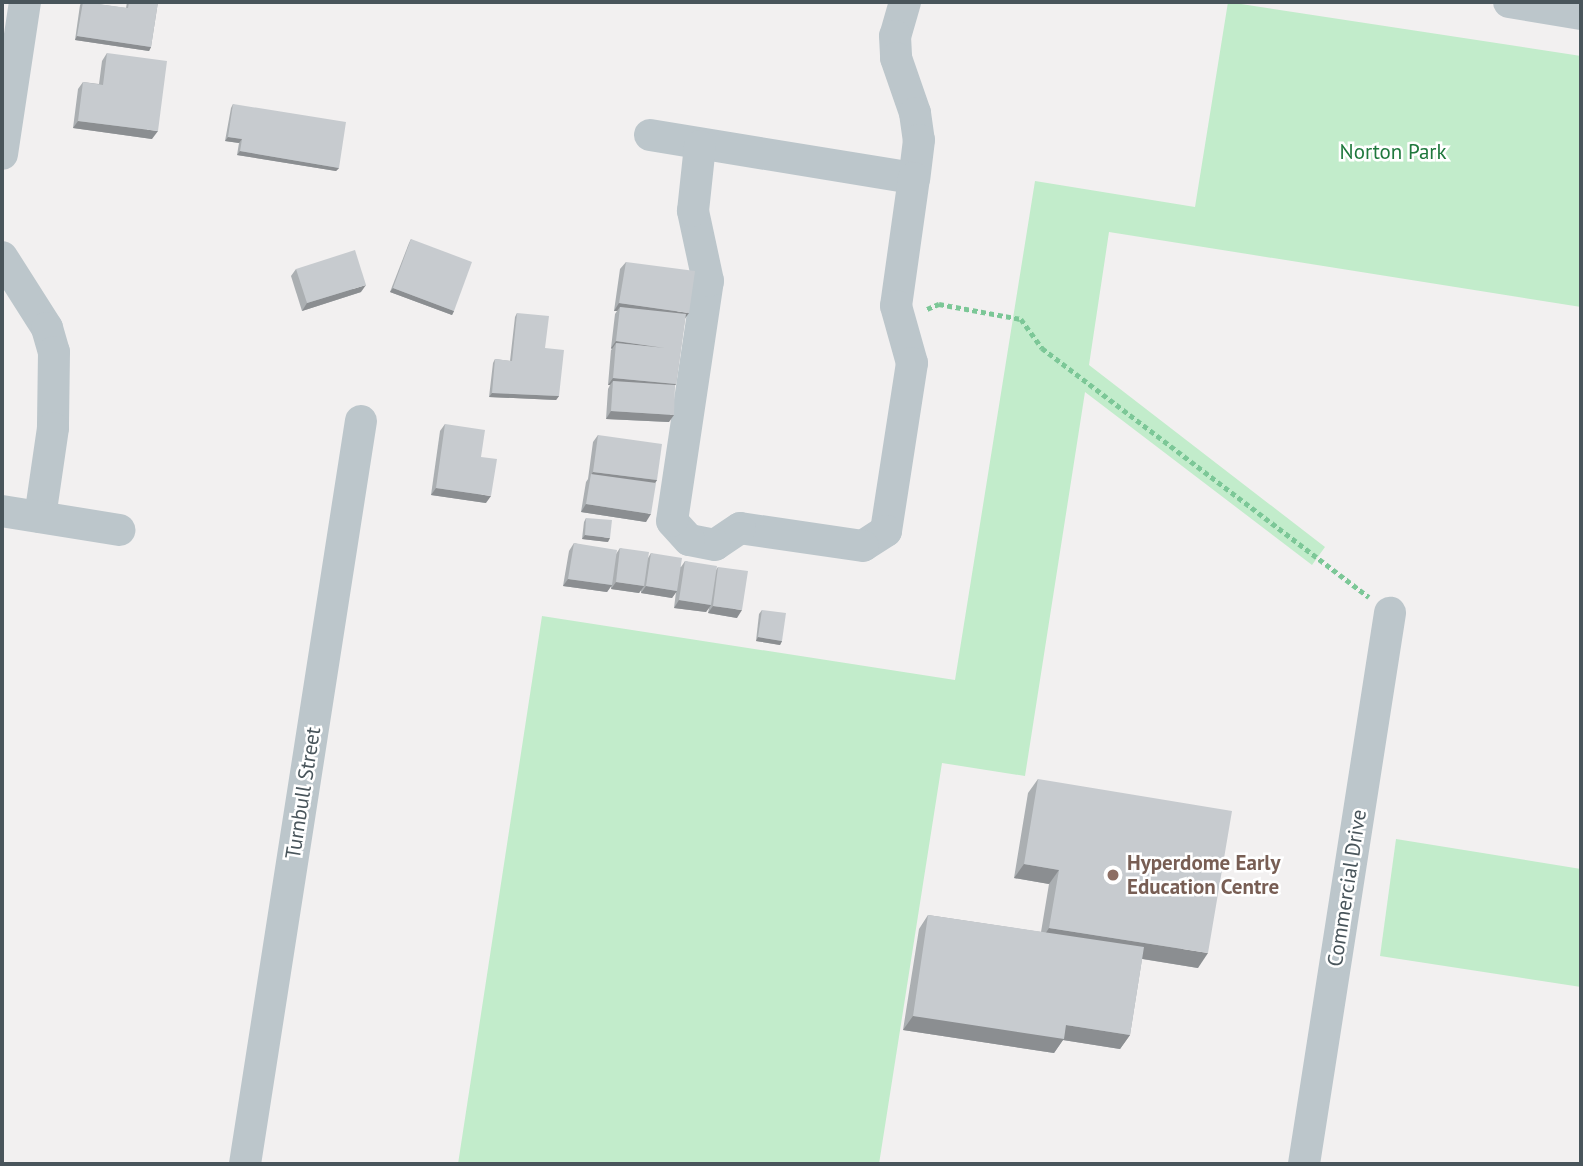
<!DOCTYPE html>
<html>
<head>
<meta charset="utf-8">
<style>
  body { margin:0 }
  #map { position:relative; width:1583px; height:1166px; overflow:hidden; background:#f2f0f0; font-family:"PT Sans",sans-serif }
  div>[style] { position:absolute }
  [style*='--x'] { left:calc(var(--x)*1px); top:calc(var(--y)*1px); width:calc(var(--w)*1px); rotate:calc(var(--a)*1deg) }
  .green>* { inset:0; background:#c2eccb }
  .path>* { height:4.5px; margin-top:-2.25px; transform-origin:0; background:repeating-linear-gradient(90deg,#7cc797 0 5px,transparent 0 8.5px) }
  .minor>* { height:32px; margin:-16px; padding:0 16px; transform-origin:16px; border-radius:16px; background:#bcc6cb }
  .wall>* { inset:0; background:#abafb2 }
  .shaded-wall>* { inset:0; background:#8b8e91 }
  .building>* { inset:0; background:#c7cbcf }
  .dots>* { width:19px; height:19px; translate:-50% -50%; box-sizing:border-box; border:4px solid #fff; border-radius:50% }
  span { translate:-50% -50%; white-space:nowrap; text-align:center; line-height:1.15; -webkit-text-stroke:5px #fff; paint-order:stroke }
  .park-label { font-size:21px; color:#1f783d }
  .street-label { font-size:21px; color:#49555b }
  .education-label { font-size:21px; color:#785e54; font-weight:700 }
  .left { translate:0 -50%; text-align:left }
  .frame { position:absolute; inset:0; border:4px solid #49555b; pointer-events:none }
</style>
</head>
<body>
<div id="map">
  <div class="green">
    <i style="clip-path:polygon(1228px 2px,1581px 56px,1581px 307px,1109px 232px,1089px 365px,1325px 547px,1312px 565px,1085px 392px,1025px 776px,942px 763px,879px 1164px,458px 1164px,542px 616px,955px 680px,1035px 181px,1195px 207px)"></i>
    <i style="clip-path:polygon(1396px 839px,1581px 869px,1581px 987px,1380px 956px)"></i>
  </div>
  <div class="path">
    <i style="--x:927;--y:309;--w:13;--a:-23"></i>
    <i style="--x:939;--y:304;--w:83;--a:10.4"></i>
    <i style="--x:1021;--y:319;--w:36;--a:54"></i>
    <i style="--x:1042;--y:348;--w:411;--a:37.3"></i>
  </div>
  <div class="minor">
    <i style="--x:905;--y:2;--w:35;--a:106"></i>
    <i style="--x:895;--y:36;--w:22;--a:87"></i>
    <i style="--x:896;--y:58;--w:58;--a:70.9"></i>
    <i style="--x:915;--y:113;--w:27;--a:82"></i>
    <i style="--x:919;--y:140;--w:38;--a:97"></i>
    <i style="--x:1509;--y:2;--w:73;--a:9.5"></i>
    <i style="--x:650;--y:135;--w:267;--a:9.3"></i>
    <i style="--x:914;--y:178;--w:129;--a:98"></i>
    <i style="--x:896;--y:306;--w:59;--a:74.3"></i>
    <i style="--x:912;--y:363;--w:170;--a:98.8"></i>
    <i style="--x:886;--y:531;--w:27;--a:147"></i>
    <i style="--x:863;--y:546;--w:124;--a:-171.7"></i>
    <i style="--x:740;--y:528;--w:30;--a:146"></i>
    <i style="--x:715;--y:545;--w:26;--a:-169"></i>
    <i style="--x:689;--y:540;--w:25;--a:-132"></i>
    <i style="--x:672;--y:521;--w:243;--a:-81.5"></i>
    <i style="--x:708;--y:281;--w:72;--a:-102.1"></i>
    <i style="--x:693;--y:211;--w:65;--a:-83.9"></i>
    <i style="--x:2;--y:154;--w:154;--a:-81.4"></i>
    <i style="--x:2;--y:257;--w:84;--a:57.6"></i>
    <i style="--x:47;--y:328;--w:25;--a:74"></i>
    <i style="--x:54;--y:352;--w:76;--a:90.8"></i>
    <i style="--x:53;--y:428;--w:90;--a:98.3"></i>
    <i style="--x:2;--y:511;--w:119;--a:9.2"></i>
    <i style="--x:245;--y:1164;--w:752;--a:-81.13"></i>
    <i style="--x:1304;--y:1164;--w:558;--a:-81.13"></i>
  </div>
  <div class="wall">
    <i style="clip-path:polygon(82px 2px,126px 8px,127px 2px,158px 2px,151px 47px,149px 51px,75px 40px,80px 5px)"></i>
    <i style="clip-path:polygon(107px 53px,152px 139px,73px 128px,78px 89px,83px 82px,99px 84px,102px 61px)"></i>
    <i style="clip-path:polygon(233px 104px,339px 168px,336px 171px,237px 155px,239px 143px,225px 141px,231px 108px)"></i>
    <i style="clip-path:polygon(411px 239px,454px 311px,452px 315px,390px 292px,409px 243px)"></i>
    <i style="clip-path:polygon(626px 262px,685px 319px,676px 384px,675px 385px,669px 422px,606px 419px,608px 389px,610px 385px,608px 385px,611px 350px,612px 349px,611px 348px,615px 314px,617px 311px,614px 311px,620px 269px)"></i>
    <i style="clip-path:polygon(296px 269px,361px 292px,302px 311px,291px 276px)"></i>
    <i style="clip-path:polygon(517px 313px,545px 348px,559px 396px,556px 400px,489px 397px,493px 363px,495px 359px,510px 361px,515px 317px)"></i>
    <i style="clip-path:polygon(445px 424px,486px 503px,431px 495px,440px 431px)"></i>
    <i style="clip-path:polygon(598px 435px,657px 480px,655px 483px,646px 522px,581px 512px,586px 482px,588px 479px,593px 442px)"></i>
    <i style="clip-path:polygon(586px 518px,608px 542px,582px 539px,584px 522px)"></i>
    <i style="clip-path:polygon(574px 543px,616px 554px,620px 548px,648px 558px,651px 553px,681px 567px,685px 561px,716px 570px,718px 567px,737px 618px,708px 613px,709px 608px,706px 612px,674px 608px,676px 592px,672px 598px,641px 593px,641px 590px,639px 593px,611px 589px,611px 586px,607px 592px,563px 586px,569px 551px)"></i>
    <i style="clip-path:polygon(762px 610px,782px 641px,780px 645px,756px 641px,759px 614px)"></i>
    <i style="clip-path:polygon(1038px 779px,1198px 968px,1142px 959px,1130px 1035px,1120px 1049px,1063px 1040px,1054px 1053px,903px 1030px,919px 929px,928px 915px,1041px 932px,1049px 884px,1014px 878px,1028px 793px)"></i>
  </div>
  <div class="shaded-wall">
    <i style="clip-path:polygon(77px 36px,151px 47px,149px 51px,75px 40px)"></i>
    <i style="clip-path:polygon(78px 121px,158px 131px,152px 139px,73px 128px)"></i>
    <i style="clip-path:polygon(228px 137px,242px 139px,239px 143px,225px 141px)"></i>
    <i style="clip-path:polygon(240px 151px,339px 168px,336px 171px,237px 155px)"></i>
    <i style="clip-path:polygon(366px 285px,361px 292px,302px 311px,307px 303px)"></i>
    <i style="clip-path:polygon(393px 288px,454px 311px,452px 315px,390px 292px)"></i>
    <i style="clip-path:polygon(619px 303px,689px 313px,684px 320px,620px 307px,617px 311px,614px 311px)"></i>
    <i style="clip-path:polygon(616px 341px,665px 348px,616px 343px,612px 349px,611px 348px)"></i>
    <i style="clip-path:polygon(613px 378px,676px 384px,671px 391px,613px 381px,610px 385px,608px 385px)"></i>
    <i style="clip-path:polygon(492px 393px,559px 396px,556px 400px,489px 397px)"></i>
    <i style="clip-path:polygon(611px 411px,674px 415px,669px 422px,606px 419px)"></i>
    <i style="clip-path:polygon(593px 472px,657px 480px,652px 488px,591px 475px)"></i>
    <i style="clip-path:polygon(436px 488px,491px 496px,486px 503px,431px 495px)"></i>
    <i style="clip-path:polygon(586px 504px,651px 514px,646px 522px,581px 512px)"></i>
    <i style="clip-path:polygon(585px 535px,610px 538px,608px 542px,582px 539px)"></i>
    <i style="clip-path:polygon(568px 579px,612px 585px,607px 592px,563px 586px)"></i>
    <i style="clip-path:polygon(616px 582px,644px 586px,639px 593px,611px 589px)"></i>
    <i style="clip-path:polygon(646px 586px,677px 591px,672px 598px,641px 593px)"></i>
    <i style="clip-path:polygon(679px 600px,711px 605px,706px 612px,674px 608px)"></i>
    <i style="clip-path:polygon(713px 606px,742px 610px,737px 618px,708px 613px)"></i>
    <i style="clip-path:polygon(758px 637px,782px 641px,780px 645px,756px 641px)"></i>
    <i style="clip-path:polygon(1024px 864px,1059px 870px,1049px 884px,1014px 878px)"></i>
    <i style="clip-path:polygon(1049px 928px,1208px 953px,1198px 968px,1040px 942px)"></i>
    <i style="clip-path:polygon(913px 1016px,1066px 1025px,1130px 1035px,1120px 1049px,1063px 1040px,1054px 1053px,903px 1030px)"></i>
  </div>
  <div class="building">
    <i style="clip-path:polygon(83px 2px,128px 8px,129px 2px,158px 2px,151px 47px,77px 36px)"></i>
    <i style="clip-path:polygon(107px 53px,167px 61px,158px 131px,78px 121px,83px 82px,103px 85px)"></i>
    <i style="clip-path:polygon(233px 104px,346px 122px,339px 168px,240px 151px,242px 139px,228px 137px)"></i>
    <i style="clip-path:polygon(411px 239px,472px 262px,454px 311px,393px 288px)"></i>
    <i style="clip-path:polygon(355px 250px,366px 285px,307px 303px,296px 269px)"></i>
    <i style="clip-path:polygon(626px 262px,695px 271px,689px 313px,619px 303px)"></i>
    <i style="clip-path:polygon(620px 307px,686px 314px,676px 384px,613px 378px,616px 343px,665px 348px,616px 341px)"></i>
    <i style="clip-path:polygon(517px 313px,549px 316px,545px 348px,564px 350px,559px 396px,492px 393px,495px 359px,512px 361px)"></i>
    <i style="clip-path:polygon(613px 381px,675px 385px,674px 415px,611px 411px)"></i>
    <i style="clip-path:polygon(445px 424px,485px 430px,481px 457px,497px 459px,491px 496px,436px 488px)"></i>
    <i style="clip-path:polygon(598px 435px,662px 444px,657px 480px,593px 472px)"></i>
    <i style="clip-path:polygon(591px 474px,656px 483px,651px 514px,586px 504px)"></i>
    <i style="clip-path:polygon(586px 518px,612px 520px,610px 538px,585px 535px)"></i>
    <i style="clip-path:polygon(574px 543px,617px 550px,612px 585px,568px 579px)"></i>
    <i style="clip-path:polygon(620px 548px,649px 552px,644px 586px,616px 582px)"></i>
    <i style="clip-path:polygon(651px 553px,682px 558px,677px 591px,646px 586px)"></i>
    <i style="clip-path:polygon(685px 561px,717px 566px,711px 605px,679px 600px)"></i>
    <i style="clip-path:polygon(718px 567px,748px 571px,742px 610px,713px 606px)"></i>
    <i style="clip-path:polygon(762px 610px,786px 613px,782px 641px,758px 637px)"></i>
    <i style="clip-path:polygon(1038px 779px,1232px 811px,1208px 953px,1049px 928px,1059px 870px,1024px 864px)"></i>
    <i style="clip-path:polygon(928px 915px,1144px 947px,1130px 1035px,1066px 1025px,1064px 1039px,913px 1016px)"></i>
  </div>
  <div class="dots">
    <i style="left:1113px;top:875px;background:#8d6e63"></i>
  </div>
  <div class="park-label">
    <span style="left:1393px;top:152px">Norton Park</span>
  </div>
  <div class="street-label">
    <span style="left:303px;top:793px;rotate:-81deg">Turnbull Street</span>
    <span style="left:1347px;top:888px;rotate:-81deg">Commercial Drive</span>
  </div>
  <div class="education-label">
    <span class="left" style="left:1127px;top:875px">Hyperdome Early<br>Education Centre</span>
  </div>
  <div class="frame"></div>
</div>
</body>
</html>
